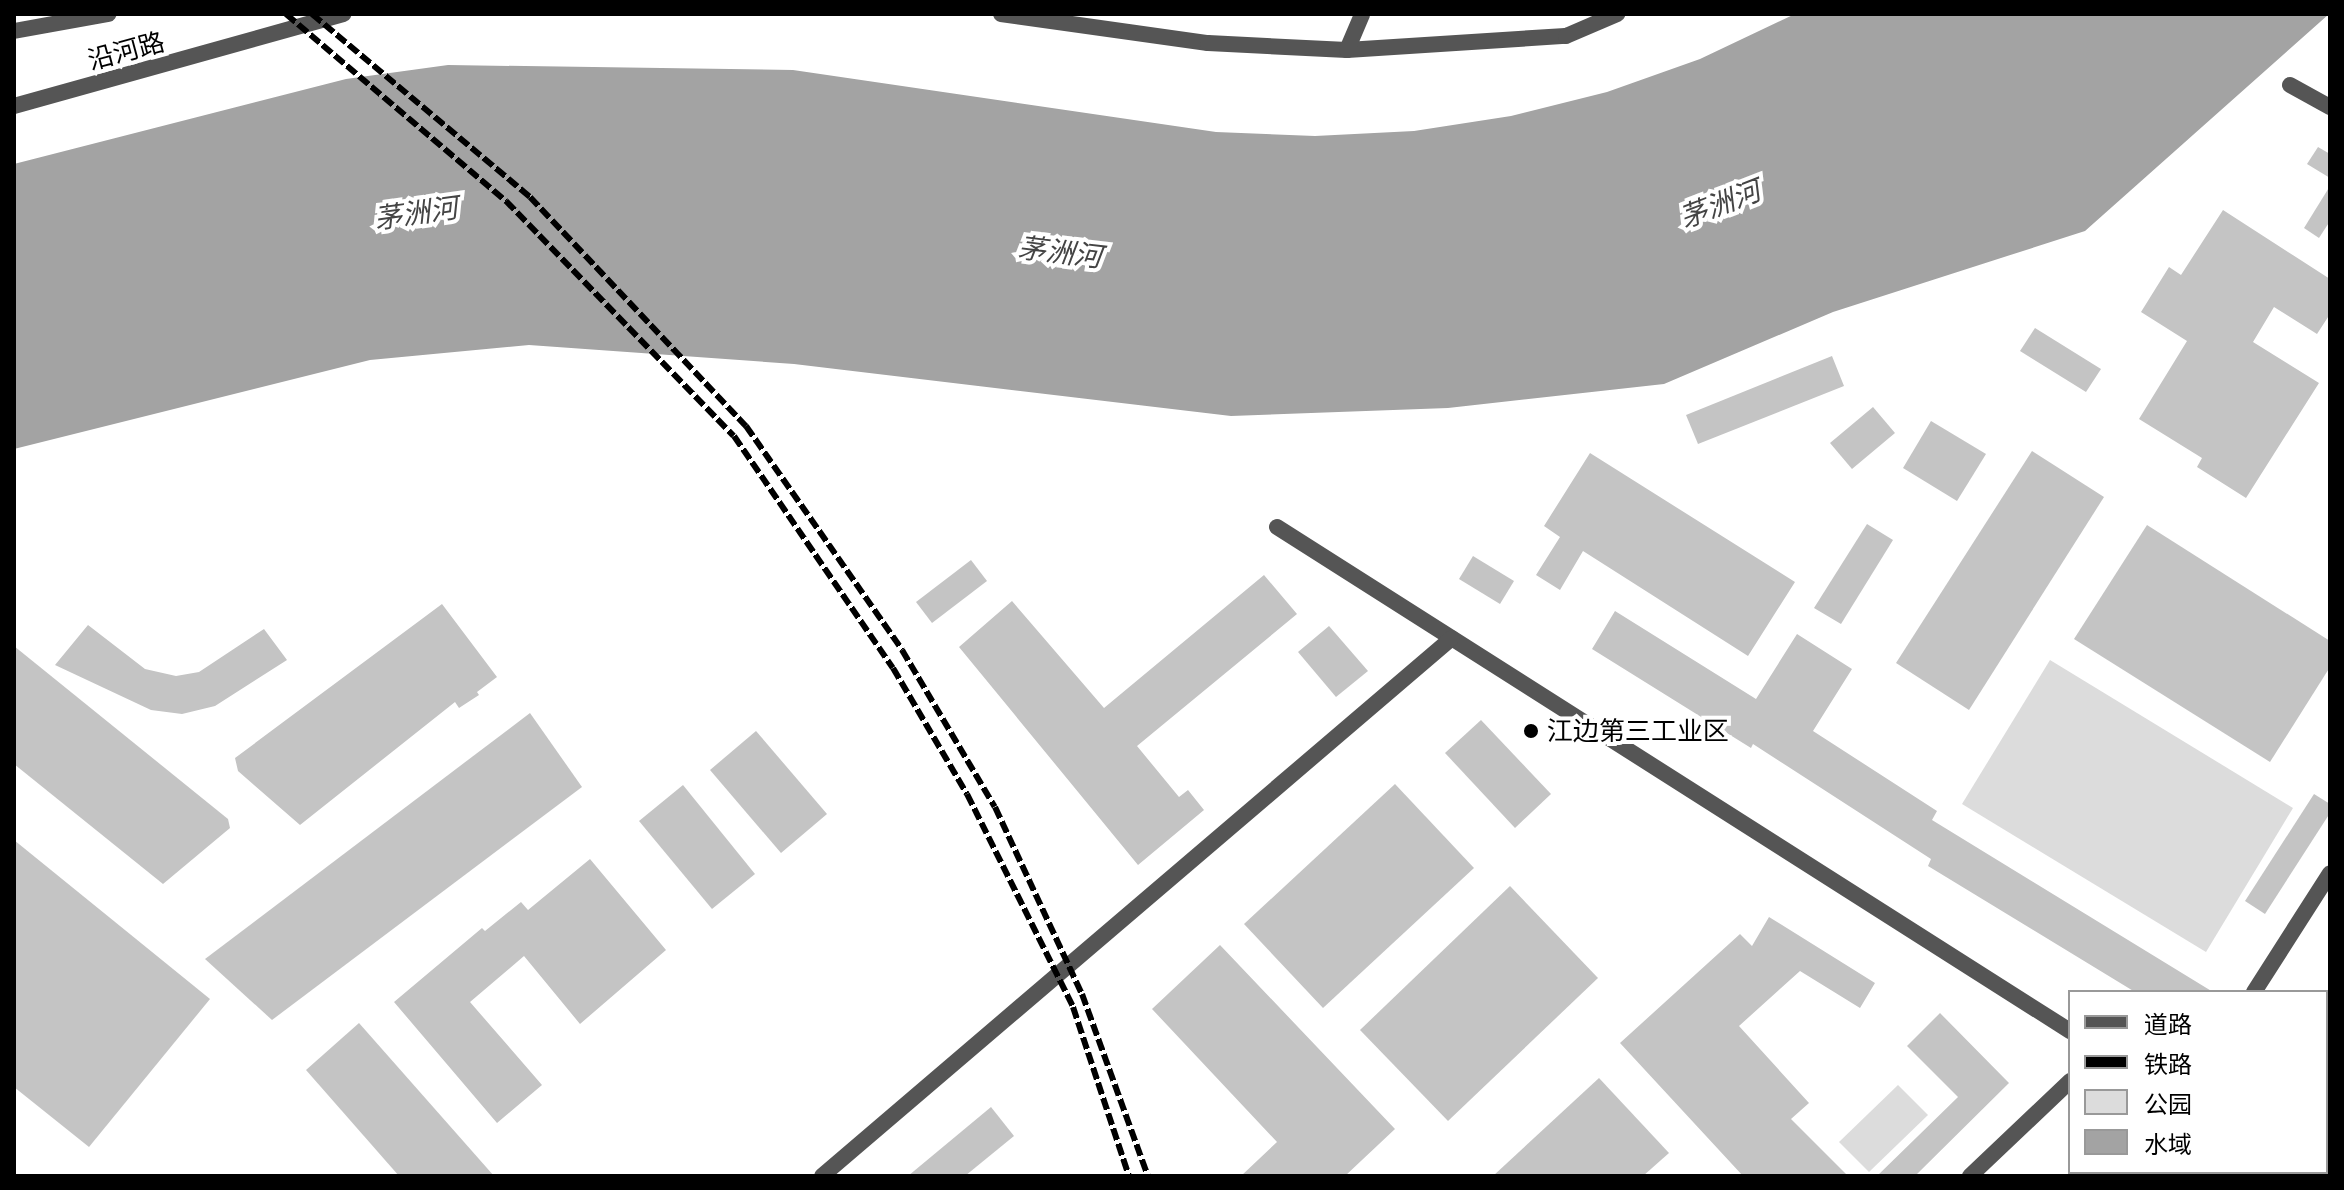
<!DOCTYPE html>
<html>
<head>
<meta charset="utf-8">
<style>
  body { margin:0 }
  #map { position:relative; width:2344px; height:1190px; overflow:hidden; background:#fff; font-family:Quicksand,"Noto Sans SC",sans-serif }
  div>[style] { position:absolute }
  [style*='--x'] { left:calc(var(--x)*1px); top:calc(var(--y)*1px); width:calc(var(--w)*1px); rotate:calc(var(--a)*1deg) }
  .green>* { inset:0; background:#dcdcdc }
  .water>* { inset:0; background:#a3a3a3 }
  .building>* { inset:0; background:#c4c4c4 }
  .minor>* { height:16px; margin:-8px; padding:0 8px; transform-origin:8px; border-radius:8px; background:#555 }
  .rail>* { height:6px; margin-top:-3px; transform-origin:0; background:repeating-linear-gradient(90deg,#000 0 12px,transparent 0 16px) }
  .dots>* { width:22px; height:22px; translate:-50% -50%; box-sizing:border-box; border:4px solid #fff; border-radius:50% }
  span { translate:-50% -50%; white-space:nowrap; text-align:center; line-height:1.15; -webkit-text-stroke:8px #fff; paint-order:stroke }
  .street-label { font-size:26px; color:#000 }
  .poi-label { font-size:26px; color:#000 }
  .left { translate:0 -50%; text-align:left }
  .water-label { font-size:28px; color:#444; font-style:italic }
  .frame { position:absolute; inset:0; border:16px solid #000; pointer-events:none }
  .legend { position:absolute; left:2068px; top:990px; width:260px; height:184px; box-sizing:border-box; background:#fff; border:2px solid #999; margin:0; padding:10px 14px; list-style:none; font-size:24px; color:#000 }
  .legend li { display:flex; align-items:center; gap:16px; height:40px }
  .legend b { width:40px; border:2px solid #999 }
</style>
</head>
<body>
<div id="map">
  <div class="green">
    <i style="clip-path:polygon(2050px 660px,2293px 808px,2206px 952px,1962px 804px)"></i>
    <i style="clip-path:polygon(1898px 1085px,1928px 1115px,1869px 1172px,1839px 1142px)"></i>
  </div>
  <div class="water">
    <i style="clip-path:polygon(1795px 14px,2329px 14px,2085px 231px,1833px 312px,1664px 384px,1448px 408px,1231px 416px,794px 364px,529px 345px,370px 360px,14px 449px,14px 164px,346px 79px,448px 65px,793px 70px,1216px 132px,1315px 136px,1414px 131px,1511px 116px,1607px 92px,1700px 59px)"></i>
  </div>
  <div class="building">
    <i style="clip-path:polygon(2318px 147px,2330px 154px,2330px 178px,2307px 164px)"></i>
    <i style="clip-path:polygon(2330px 186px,2330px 221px,2319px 238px,2304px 228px)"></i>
    <i style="clip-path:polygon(2223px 210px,2330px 279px,2330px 314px,2317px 334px,2274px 307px,2253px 342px,2319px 383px,2246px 498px,2197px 467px,2202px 458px,2139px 419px,2187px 341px,2141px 312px,2169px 267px,2181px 275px)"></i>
    <i style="clip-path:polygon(2035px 328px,2101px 369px,2086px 392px,2020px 351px)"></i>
    <i style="clip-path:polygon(1832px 356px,1844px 386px,1698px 444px,1686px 415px)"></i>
    <i style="clip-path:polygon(1873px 407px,1895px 433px,1852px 469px,1830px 443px)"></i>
    <i style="clip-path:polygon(1931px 421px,1986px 454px,1957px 501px,1903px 468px)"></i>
    <i style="clip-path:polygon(2032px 451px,2104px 497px,1969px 710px,1896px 663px)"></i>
    <i style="clip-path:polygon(1590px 453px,1795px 582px,1748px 656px,1583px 551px,1560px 590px,1536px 575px,1560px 537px,1544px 526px)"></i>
    <i style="clip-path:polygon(1867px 524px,1893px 540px,1841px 624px,1814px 608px)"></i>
    <i style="clip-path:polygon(2147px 525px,2330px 641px,2330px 667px,2270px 762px,2074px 639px)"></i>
    <i style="clip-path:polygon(1473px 556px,1514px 581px,1500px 604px,1459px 579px)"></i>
    <i style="clip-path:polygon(971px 560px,987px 581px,932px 623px,916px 602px)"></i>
    <i style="clip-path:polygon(1264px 575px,1297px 614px,1137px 746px,1179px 797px,1188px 790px,1204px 810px,1138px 865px,959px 647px,1012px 601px,1104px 708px)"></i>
    <i style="clip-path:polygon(442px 604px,497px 677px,477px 692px,479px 695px,459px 708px,455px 702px,300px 825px,238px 771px,235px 758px)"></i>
    <i style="clip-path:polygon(1615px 611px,1756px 699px,1797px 634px,1852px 669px,1813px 731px,1937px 811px,1932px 820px,2213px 992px,2135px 992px,1928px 866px,1931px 859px,1753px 744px,1751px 748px,1592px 649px)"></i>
    <i style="clip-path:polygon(88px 625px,145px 669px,176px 676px,199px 672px,264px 629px,287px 660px,215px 706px,182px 714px,151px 710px,55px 665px)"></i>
    <i style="clip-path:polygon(1329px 626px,1368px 671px,1336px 697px,1298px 652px)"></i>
    <i style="clip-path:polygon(14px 646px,228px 819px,230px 828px,163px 884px,14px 764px)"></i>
    <i style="clip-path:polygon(530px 713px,582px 787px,272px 1020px,205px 959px)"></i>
    <i style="clip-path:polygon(1481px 720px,1551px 794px,1515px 828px,1445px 753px)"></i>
    <i style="clip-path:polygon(756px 731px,827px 814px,781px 853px,710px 770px)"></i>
    <i style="clip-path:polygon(1395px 784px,1474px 868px,1323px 1008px,1244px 924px)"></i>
    <i style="clip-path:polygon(683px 785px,755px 874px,712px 909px,639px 821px)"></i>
    <i style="clip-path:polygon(2314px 794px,2330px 804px,2330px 813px,2265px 914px,2245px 901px)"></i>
    <i style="clip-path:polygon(14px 840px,210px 999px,89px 1147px,14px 1087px)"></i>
    <i style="clip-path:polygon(590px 859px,666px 950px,580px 1024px,524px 956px,470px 1002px,542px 1085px,497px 1123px,394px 1002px,482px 928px,485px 931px,521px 902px,528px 910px)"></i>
    <i style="clip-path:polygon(1510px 886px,1598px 978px,1448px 1121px,1360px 1030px)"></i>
    <i style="clip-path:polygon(1769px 917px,1875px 983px,1860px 1008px,1800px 971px,1739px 1026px,1809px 1103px,1791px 1119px,1848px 1176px,1743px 1176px,1620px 1043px,1740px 934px,1752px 946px)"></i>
    <i style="clip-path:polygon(1220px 945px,1395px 1129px,1345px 1176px,1241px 1176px,1277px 1142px,1152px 1009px)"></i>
    <i style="clip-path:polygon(1940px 1013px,2009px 1083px,1915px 1176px,1877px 1176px,1958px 1097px,1907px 1046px)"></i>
    <i style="clip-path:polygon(359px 1023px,494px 1176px,399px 1176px,306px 1070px)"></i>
    <i style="clip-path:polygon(1599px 1078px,1669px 1153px,1643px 1176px,1493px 1176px)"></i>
    <i style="clip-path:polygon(991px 1107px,1014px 1136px,965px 1176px,908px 1176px)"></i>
  </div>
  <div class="minor">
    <i style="--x:1001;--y:14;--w:209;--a:8"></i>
    <i style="--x:1208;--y:43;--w:139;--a:2.9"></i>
    <i style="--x:1347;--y:50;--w:219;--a:-3.7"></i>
    <i style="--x:1566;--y:36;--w:56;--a:-23.3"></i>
    <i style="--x:14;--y:31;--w:96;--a:-10.3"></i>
    <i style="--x:1347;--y:50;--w:39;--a:-67"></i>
    <i style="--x:2290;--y:85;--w:46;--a:28.8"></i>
    <i style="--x:14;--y:106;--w:342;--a:-15.6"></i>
    <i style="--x:1277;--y:527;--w:940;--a:32.44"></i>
    <i style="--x:2254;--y:992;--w:141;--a:-57.4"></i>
    <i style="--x:2289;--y:1172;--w:7;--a:34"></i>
    <i style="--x:822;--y:1176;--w:828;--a:-40.5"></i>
    <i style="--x:1970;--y:1176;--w:138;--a:-43.5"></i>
  </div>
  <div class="rail">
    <i style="--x:286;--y:14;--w:289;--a:40.4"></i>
    <i style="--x:506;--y:201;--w:327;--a:45.9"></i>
    <i style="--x:734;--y:436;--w:281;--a:55.6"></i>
    <i style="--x:893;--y:668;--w:146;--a:59.6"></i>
    <i style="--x:967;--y:794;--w:238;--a:63.5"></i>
    <i style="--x:1073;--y:1007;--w:178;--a:71.7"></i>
    <i style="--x:312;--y:14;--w:285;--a:40"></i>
    <i style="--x:530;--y:197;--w:315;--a:46.7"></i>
    <i style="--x:746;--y:426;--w:273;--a:55.1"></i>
    <i style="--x:902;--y:650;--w:182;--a:59.4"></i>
    <i style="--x:995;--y:807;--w:206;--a:65.1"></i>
    <i style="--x:1082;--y:994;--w:194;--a:70.1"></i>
  </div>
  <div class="dots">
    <i style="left:1531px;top:731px;background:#000"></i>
  </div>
  <div class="street-label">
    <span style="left:126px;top:51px;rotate:-15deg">沿河路</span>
  </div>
  <div class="poi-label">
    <span class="left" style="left:1547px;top:731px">江边第三工业区</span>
  </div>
  <div class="water-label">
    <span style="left:1720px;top:204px;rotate:-21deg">茅洲河</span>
    <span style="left:416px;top:213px;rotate:-8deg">茅洲河</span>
    <span style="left:1060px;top:252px;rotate:7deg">茅洲河</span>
  </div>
  <div class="frame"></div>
  <ul class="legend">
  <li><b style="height:10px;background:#555"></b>道路</li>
  <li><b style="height:10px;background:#000"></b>铁路</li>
  <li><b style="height:22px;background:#dcdcdc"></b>公园</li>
  <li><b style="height:22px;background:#a3a3a3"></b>水域</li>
  </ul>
</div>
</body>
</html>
